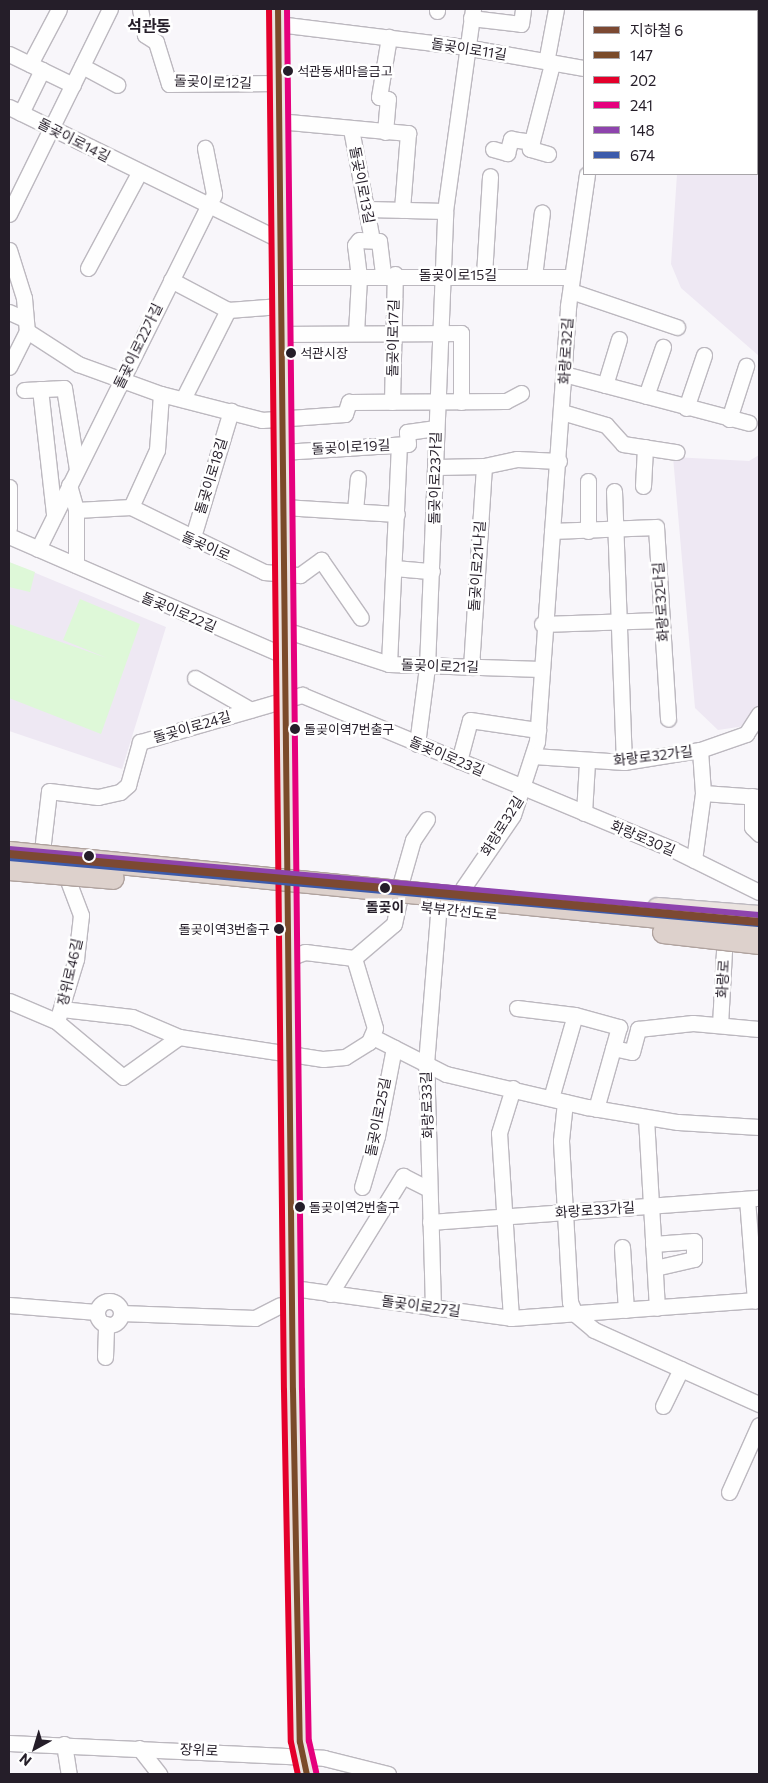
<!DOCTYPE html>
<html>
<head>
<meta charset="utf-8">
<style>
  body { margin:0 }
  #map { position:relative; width:768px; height:1783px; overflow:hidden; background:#f8f6fa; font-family:Commissioner,"Noto Sans KR",sans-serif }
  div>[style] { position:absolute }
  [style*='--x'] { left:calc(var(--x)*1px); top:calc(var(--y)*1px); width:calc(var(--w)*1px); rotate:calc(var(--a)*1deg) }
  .built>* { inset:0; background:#eee8f3 }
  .green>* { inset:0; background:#def8d8 }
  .roads { filter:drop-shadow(1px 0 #bcb8bf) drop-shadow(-1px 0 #bcb8bf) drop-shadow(0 1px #bcb8bf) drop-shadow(0 -1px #bcb8bf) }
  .minor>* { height:15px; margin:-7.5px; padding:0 7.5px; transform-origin:7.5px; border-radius:7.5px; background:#fefefe }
  .minor>.ring { margin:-7.5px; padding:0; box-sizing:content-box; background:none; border:15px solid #fefefe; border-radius:50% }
  .major>* { height:19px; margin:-9.5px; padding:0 9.5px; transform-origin:9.5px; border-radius:9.5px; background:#eae3e0 }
  .bridges { filter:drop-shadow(1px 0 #afa29e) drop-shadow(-1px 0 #afa29e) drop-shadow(0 1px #afa29e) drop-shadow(0 -1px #afa29e) }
  .highway-bridge>* { height:21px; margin:-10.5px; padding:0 10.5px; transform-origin:10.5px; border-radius:10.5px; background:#ddd1cc }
  .bus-1>* { height:6px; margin:-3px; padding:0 3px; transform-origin:3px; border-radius:3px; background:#7a4b2a }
  .bus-2>* { height:6px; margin:-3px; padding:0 3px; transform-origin:3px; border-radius:3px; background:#e4002b }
  .bus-3>* { height:6px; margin:-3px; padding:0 3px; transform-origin:3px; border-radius:3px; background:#e5007d }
  .bus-4>* { height:6px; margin:-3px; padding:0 3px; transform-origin:3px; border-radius:3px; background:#8e44ad }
  .bus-5>* { height:6px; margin:-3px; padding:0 3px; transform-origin:3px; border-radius:3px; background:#3d5bab }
  .metro-1>* { height:8px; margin:-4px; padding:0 4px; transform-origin:4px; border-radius:4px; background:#7c4932 }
  .dots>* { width:14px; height:14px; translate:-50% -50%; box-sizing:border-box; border:2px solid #fff; border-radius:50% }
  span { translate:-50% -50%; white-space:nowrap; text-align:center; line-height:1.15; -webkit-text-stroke:5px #fff; paint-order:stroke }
  .bus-label { font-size:13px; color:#251e29 }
  .left { translate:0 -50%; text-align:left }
  .right { translate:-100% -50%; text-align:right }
  .street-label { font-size:14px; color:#251e29 }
  .stop-label { font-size:14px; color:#251e29; font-weight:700 }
  .quarter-label { font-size:16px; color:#251e29; font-weight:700 }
  .frame { position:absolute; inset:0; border:10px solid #251e29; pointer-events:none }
  .legend { position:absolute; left:583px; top:10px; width:175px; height:165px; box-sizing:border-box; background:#fff; border:1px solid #a8a5a9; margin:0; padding:6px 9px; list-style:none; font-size:15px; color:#251e29 }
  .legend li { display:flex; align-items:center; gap:10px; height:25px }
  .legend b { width:25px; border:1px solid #a8a5a9 }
  .north { position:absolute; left:10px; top:1723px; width:50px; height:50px; -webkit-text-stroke:4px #fff; paint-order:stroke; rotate:219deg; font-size:14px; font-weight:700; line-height:20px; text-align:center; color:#251e29 }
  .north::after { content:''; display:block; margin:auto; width:18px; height:22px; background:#251e29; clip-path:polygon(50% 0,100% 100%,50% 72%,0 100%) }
</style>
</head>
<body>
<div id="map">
  <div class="built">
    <i style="clip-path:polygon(700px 9px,759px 9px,759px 356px,681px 288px,671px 264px,677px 174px,757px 174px,757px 11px)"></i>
    <i style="clip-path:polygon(759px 455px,759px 705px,745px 726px,718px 730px,695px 708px,673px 457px,749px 461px)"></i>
    <i style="clip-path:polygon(9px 562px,166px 627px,122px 769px,9px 731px)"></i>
  </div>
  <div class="green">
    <i style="clip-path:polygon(9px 562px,35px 572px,30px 592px,9px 587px)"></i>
    <i style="clip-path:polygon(80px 599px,140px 624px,101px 734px,9px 698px,9px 624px,107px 658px,63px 640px)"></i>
  </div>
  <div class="roads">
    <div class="minor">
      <i style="--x:140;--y:9;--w:26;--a:79"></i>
      <i style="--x:145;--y:35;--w:13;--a:32"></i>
      <i style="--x:156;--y:42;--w:44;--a:72.8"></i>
      <i style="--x:169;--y:84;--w:109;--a:-0.5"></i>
      <i style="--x:437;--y:11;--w:2;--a:-90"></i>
      <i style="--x:614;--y:11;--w:2;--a:-63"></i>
      <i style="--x:471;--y:18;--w:50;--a:6.8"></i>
      <i style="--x:521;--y:24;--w:15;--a:-82"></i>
      <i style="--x:278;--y:24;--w:188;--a:7"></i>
      <i style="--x:465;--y:47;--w:121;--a:10"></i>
      <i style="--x:9;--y:54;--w:71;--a:25.8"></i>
      <i style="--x:30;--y:64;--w:62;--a:-62.2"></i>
      <i style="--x:82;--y:66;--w:40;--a:28"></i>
      <i style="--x:9;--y:107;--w:301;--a:26.1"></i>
      <i style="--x:21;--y:113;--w:48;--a:-64"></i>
      <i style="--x:278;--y:121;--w:131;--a:5.3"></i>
      <i style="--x:408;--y:133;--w:77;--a:94.5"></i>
      <i style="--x:351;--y:129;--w:113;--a:79.3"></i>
      <i style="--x:385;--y:132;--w:33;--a:-85"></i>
      <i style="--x:388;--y:99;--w:9;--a:-167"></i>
      <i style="--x:379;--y:97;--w:61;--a:-80.5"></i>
      <i style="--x:493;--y:149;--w:15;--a:16"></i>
      <i style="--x:507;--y:153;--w:15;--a:-74"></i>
      <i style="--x:511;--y:139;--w:21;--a:8"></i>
      <i style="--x:548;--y:154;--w:19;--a:-164"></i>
      <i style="--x:530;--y:149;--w:84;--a:-75.5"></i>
      <i style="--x:551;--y:68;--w:12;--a:-110"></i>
      <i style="--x:547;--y:57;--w:49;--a:-79.4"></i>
      <i style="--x:368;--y:209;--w:77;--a:1.5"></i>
      <i style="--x:9;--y:214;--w:229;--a:-63.8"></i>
      <i style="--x:9;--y:250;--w:50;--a:72.6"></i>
      <i style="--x:24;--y:298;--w:33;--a:85"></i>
      <i style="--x:27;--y:331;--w:40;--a:116.6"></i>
      <i style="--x:88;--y:268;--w:108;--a:-61.8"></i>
      <i style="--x:484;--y:275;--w:99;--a:-86.5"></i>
      <i style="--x:534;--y:276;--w:64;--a:-82.9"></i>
      <i style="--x:280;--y:277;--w:292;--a:0"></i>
      <i style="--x:171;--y:280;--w:64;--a:27.8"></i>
      <i style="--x:228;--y:310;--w:52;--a:-4.4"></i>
      <i style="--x:571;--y:291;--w:112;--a:18.8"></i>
      <i style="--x:9;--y:312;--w:17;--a:24"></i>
      <i style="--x:27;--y:331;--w:61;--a:32.9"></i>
      <i style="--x:78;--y:364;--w:88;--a:19.9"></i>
      <i style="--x:161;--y:394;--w:104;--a:14.4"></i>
      <i style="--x:262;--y:420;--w:83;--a:-4.1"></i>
      <i style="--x:345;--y:414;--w:13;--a:-72"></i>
      <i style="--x:349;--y:402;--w:157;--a:-0.4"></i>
      <i style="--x:506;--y:401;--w:17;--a:-28"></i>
      <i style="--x:356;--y:333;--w:56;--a:-86.9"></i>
      <i style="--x:359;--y:277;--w:32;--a:-97"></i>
      <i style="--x:355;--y:245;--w:6;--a:-51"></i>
      <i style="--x:359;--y:240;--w:20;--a:3"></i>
      <i style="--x:379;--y:241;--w:34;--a:83"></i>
      <i style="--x:281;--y:334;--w:180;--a:-0.3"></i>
      <i style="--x:461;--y:333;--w:69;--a:90"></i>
      <i style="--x:564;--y:374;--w:191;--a:14.8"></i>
      <i style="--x:605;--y:385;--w:48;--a:-73.1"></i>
      <i style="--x:40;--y:389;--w:126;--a:83.6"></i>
      <i style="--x:24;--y:390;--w:40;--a:-2.9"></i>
      <i style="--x:64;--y:388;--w:82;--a:80.9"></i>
      <i style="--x:646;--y:396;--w:52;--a:-70.9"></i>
      <i style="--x:183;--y:399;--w:100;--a:-63.2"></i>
      <i style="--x:392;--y:402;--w:128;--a:-88.7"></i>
      <i style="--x:686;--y:408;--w:56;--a:-71.2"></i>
      <i style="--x:562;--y:412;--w:46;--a:16.5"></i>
      <i style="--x:606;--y:425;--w:25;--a:48"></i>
      <i style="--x:623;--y:444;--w:54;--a:8.6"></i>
      <i style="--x:729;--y:419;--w:56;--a:-72.2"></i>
      <i style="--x:282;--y:452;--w:126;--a:-3.6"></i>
      <i style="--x:408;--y:444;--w:12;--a:-95"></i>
      <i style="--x:407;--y:432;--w:29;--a:-8"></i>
      <i style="--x:437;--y:467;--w:47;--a:-1.2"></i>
      <i style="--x:484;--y:466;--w:34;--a:-12"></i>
      <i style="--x:517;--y:459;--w:42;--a:2.7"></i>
      <i style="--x:588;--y:481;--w:50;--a:90"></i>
      <i style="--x:69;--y:485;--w:26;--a:74"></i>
      <i style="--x:76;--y:510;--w:55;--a:90"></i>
      <i style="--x:643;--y:486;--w:39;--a:-87"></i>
      <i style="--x:9;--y:487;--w:41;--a:90"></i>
      <i style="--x:614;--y:491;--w:271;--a:87.9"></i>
      <i style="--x:131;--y:507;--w:148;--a:26"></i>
      <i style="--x:264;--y:572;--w:36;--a:5"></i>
      <i style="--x:300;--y:575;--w:26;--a:-36"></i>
      <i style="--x:321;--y:560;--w:70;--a:55.4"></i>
      <i style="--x:283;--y:507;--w:114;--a:3.5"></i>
      <i style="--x:76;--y:510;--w:55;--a:-3.1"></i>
      <i style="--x:131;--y:507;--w:63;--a:-65.5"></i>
      <i style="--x:157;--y:450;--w:56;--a:-85.9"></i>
      <i style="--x:355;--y:511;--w:33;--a:-85"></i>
      <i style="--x:552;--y:531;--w:104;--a:-2.2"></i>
      <i style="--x:656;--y:527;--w:192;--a:86.4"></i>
      <i style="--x:9;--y:536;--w:299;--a:23.5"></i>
      <i style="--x:192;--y:540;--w:135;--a:-73.2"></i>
      <i style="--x:38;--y:549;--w:396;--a:-63.6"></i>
      <i style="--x:214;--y:194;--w:47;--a:-101.1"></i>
      <i style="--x:394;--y:568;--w:38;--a:5"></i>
      <i style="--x:542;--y:624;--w:120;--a:-1.9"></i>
      <i style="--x:285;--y:630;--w:109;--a:18.1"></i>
      <i style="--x:389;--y:664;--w:152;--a:1.9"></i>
      <i style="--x:389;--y:664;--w:219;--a:-87.4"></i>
      <i style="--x:471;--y:667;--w:201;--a:-86.3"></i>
      <i style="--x:195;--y:678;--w:64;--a:29.7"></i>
      <i style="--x:417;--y:744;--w:78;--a:-82.6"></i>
      <i style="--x:427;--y:667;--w:456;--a:-87.7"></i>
      <i style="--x:445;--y:211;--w:204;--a:-82.1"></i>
      <i style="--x:533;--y:756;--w:91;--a:3.8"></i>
      <i style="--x:624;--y:762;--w:77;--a:-9"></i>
      <i style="--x:700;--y:750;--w:49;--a:-19.2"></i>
      <i style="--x:746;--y:734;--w:24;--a:-57"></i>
      <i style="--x:459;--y:761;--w:42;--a:-75"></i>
      <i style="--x:470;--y:720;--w:69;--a:8.4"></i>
      <i style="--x:703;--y:793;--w:56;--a:4.1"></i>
      <i style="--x:752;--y:796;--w:31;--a:90"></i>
      <i style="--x:752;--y:827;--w:10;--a:45"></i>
      <i style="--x:584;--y:813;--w:51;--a:-86.6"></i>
      <i style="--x:42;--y:851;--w:60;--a:-83.3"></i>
      <i style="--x:49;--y:791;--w:49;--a:7"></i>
      <i style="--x:98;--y:797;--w:23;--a:-13"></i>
      <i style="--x:120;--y:792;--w:11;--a:-41"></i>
      <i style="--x:128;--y:785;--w:45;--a:-74.4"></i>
      <i style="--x:140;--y:742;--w:169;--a:-16.2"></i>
      <i style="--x:302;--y:695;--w:401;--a:22.6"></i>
      <i style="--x:672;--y:849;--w:97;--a:26.3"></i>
      <i style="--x:694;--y:860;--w:68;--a:-82.3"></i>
      <i style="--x:703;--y:793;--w:43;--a:-94"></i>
      <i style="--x:401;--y:882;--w:44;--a:-74.1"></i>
      <i style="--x:413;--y:840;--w:25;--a:-56"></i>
      <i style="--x:463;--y:888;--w:88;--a:-55.6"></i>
      <i style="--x:513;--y:815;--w:78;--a:-72"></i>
      <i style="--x:537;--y:741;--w:436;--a:-85.9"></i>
      <i style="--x:568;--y:306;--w:133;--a:-81.8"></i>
      <i style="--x:289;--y:958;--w:17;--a:-21"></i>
      <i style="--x:305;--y:952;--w:49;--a:7"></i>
      <i style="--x:354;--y:958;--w:52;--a:-40.4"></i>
      <i style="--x:394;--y:924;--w:25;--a:-78"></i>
      <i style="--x:9;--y:1001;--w:51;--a:23.1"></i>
      <i style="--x:56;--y:1021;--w:87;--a:39.9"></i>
      <i style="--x:123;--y:1077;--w:69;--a:-35.5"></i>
      <i style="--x:517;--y:1008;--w:58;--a:6.9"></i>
      <i style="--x:575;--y:1015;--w:46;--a:15.3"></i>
      <i style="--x:619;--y:1027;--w:85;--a:105.7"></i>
      <i style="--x:62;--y:1009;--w:70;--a:6.5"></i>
      <i style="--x:132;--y:1017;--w:51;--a:23.1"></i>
      <i style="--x:179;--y:1037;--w:146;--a:8.7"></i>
      <i style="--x:323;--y:1059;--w:22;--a:-5"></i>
      <i style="--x:345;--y:1057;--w:28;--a:-32"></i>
      <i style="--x:369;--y:1042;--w:15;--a:-67"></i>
      <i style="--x:375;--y:1028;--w:73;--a:-106.7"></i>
      <i style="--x:58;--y:1018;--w:62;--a:-73"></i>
      <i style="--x:76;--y:959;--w:44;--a:-83.5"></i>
      <i style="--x:81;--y:915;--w:53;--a:-110.8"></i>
      <i style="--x:720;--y:1025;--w:93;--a:-86.9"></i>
      <i style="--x:373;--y:1037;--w:82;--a:26.9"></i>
      <i style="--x:446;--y:1074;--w:145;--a:13.2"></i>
      <i style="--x:587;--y:1107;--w:92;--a:9.4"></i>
      <i style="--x:678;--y:1122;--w:81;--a:3.5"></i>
      <i style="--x:613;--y:1048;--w:19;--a:12"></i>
      <i style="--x:632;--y:1052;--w:24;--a:-75"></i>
      <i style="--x:638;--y:1029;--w:55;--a:-6.2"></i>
      <i style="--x:693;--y:1023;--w:66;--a:5.2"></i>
      <i style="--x:551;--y:1098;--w:86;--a:-73.9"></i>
      <i style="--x:565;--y:1102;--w:39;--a:96"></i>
      <i style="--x:561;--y:1141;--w:161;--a:86.8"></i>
      <i style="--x:570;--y:1302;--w:13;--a:67"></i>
      <i style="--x:575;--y:1314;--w:25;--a:40"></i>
      <i style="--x:594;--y:1330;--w:181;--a:24.2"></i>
      <i style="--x:646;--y:1118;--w:190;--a:86.7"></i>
      <i style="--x:362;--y:1187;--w:53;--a:-73.6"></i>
      <i style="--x:377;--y:1136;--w:90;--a:-79.1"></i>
      <i style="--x:747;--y:1199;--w:102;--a:85.5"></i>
      <i style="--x:430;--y:1222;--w:330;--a:-4.2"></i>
      <i style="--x:653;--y:1244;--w:41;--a:-4.2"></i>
      <i style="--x:694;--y:1241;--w:18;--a:90"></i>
      <i style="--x:694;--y:1259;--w:40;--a:167"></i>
      <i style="--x:622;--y:1247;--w:63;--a:86.4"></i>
      <i style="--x:293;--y:1288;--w:220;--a:7.8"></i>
      <i style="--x:511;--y:1318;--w:249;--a:-4.2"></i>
      <i style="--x:330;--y:1294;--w:139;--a:-58.3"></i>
      <i style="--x:403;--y:1176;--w:29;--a:27"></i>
      <i class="ring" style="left:97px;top:1301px;width:9px;height:9px"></i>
      <i style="--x:9;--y:1305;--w:88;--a:4.5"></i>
      <i style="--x:433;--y:1308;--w:244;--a:-91.6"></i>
      <i style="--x:426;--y:1064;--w:162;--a:-85.4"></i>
      <i style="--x:121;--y:1313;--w:134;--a:2.1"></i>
      <i style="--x:255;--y:1318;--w:28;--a:-27"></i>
      <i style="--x:511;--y:1318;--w:185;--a:-93.7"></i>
      <i style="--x:499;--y:1133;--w:47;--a:-72.7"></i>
      <i style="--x:105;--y:1357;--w:33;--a:-88"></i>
      <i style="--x:663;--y:1406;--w:41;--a:-64.1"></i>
      <i style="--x:729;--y:1492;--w:73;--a:-65.9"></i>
      <i style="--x:9;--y:1743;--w:315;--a:2.7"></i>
      <i style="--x:324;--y:1758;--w:66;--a:14"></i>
      <i style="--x:64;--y:1744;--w:30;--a:81"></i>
      <i style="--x:139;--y:1748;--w:33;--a:52"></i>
    </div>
    <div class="major">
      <i style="--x:278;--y:9;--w:1381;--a:89.38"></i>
      <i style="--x:293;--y:1390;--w:352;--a:88.9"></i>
      <i style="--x:300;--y:1742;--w:33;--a:78"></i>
      <i style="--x:657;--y:907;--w:102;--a:4.5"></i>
    </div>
  </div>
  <div class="bridges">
    <div class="highway-bridge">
      <i style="--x:9;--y:852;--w:754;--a:5.71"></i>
      <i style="--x:9;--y:869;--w:104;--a:4.9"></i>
      <i style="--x:663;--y:932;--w:97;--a:6.5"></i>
    </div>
  </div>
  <div class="bus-1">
    <i style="--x:278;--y:9;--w:1381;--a:89.38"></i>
    <i style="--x:293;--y:1390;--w:352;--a:88.9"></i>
    <i style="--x:300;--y:1742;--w:33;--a:78"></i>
  </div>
  <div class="bus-2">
    <i style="--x:269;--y:9;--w:1381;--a:89.38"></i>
    <i style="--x:284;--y:1390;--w:352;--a:88.9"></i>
    <i style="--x:291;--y:1742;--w:33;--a:78"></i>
  </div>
  <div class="bus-3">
    <i style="--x:287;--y:9;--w:1381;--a:89.38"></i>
    <i style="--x:302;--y:1390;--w:351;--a:88.9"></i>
    <i style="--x:309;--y:1741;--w:32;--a:77"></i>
  </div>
  <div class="bus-4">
    <i style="--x:9;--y:849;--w:753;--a:5.03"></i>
  </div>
  <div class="bus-5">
    <i style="--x:9;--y:858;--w:752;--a:5.04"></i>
  </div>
  <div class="metro-1">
    <i style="--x:9;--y:854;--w:753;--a:5.18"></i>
  </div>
  <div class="dots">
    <i style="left:288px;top:71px;background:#251e29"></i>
    <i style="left:291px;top:353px;background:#251e29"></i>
    <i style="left:295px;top:729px;background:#251e29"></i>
    <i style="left:89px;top:856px;background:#251e29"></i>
    <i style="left:385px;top:888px;background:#251e29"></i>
    <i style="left:279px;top:929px;background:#251e29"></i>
    <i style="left:300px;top:1207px;background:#251e29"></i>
  </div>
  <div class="bus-label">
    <span class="left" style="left:297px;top:71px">석관동새마을금고</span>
    <span class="left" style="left:300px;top:353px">석관시장</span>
    <span class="left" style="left:304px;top:729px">돌곶이역7번출구</span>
    <span class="right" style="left:270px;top:929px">돌곶이역3번출구</span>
    <span class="left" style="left:309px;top:1207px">돌곶이역2번출구</span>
  </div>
  <div class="street-label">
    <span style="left:469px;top:49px;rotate:9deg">돌곶이로11길</span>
    <span style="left:213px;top:82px;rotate:2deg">돌곶이로12길</span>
    <span style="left:74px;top:140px;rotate:27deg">돌곶이로14길</span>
    <span style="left:362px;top:185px;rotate:79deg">돌곶이로13길</span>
    <span style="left:458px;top:275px">돌곶이로15길</span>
    <span style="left:393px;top:338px;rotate:-89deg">돌곶이로17길</span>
    <span style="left:138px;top:346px;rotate:-64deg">돌곶이로22가길</span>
    <span style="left:566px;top:351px;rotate:-87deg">화랑로32길</span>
    <span style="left:351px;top:447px;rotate:-3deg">돌곶이로19길</span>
    <span style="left:211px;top:476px;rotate:-73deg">돌곶이로18길</span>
    <span style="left:435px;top:478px;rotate:-89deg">돌곶이로23가길</span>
    <span style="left:206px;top:546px;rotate:24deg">돌곶이로</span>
    <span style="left:477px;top:566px;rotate:-86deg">돌곶이로21나길</span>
    <span style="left:661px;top:602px;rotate:-94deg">화랑로32다길</span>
    <span style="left:179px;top:612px;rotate:23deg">돌곶이로22길</span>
    <span style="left:440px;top:666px;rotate:2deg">돌곶이로21길</span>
    <span style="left:192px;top:727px;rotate:-16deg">돌곶이로24길</span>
    <span style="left:447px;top:756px;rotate:23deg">돌곶이로23길</span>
    <span style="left:653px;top:756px;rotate:-7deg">화랑로32가길</span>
    <span style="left:502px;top:826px;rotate:-58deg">화랑로32길</span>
    <span style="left:643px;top:838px;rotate:23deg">화랑로30길</span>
    <span style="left:459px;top:911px;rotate:6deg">북부간선도로</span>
    <span style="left:70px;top:972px;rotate:-77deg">장위로46길</span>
    <span style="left:723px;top:979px;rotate:-87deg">화랑로</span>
    <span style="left:427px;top:1105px;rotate:-92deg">화랑로33길</span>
    <span style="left:378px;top:1117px;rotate:-79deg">돌곶이로25길</span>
    <span style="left:595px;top:1210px;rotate:-4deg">화랑로33가길</span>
    <span style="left:421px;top:1306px;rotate:8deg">돌곶이로27길</span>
    <span style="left:199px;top:1750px;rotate:3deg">장위로</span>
  </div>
  <div class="stop-label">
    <span style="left:385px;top:907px">돌곶이</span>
  </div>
  <div class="quarter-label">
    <span style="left:149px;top:26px">석관동</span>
  </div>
  <div class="frame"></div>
  <ul class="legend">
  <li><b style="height:6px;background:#7c4932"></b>지하철 6</li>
  <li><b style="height:6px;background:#7a4b2a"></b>147</li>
  <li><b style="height:6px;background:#e4002b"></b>202</li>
  <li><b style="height:6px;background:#e5007d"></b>241</li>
  <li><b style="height:6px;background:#8e44ad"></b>148</li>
  <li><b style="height:6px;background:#3d5bab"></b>674</li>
  </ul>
  <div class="north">N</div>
</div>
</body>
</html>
